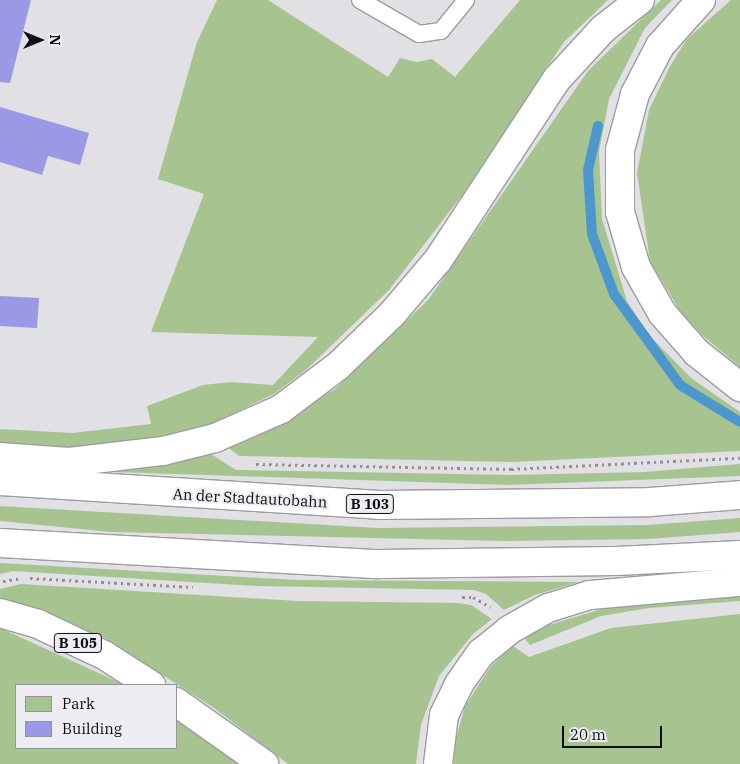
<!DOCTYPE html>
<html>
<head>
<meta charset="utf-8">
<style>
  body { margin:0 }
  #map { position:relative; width:740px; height:764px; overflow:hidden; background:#e0e0e5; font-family:"IBM Plex Serif",serif }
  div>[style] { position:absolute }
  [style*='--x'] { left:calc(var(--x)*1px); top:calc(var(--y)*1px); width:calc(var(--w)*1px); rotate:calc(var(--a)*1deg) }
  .green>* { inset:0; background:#a7c490 }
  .stream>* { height:10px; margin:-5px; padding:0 5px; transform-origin:5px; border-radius:5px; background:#4d97cf }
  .building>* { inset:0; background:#9b98e5 }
  .path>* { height:3px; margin-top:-1.5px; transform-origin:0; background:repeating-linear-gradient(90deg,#909094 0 2.5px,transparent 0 6.5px) }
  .roads { filter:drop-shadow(1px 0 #9c9ca1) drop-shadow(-1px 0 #9c9ca1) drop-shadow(0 1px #9c9ca1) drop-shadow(0 -1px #9c9ca1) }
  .lane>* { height:16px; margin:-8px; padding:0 8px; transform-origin:8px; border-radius:8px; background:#fff }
  .highway>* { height:28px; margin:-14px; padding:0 14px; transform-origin:14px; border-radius:14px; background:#fff }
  span { translate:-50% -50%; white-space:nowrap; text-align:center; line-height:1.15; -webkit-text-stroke:4px #ededf3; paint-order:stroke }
  .shield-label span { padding:1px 4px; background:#ededf3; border:1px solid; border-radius:4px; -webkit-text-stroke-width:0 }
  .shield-label { font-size:14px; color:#0e0e10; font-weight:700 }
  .street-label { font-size:15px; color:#0e0e10 }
  .legend { position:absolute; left:15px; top:684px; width:162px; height:65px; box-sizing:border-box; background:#ededf3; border:1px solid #949498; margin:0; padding:6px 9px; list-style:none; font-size:15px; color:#0e0e10 }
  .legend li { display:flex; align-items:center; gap:10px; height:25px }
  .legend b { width:25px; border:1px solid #949498 }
  .north { position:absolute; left:15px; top:15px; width:50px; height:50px; -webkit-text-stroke:4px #ededf3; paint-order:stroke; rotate:90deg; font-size:14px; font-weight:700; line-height:20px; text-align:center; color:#0e0e10 }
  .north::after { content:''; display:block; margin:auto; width:18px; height:22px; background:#0e0e10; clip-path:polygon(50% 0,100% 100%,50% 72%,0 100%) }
  .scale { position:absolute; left:562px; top:726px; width:100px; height:22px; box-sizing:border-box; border:2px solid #0e0e10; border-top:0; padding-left:6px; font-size:15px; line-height:18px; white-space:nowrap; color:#0e0e10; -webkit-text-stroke:4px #ededf3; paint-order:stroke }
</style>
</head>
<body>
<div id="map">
  <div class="green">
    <i style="clip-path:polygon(217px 0,268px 0,388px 77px,400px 58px,417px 62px,432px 59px,455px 77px,520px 0,608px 0,564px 42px,463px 194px,389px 290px,307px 369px,274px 394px,207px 426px,152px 440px,74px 449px,0 444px,0 429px,72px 433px,151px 424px,147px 406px,203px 385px,231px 382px,273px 385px,318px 337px,151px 332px,204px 194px,158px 179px,197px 42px)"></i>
    <i style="clip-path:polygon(661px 0,672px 0,645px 28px,609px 99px,599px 152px,602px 219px,627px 301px,648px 334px,691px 378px,740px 412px,740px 451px,512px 462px,239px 456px,229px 448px,263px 433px,335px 389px,428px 300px,588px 71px)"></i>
    <i style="clip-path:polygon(731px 0,740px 0,740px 367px,702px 335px,680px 311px,650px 261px,637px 173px,649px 110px,670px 66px,687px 39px)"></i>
    <i style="clip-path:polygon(211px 454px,236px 470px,510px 475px,645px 472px,740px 464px,740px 476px,509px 485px,115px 472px)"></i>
    <i style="clip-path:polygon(0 506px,378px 528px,648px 525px,740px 518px,740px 532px,649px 539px,503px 541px,111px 532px,0 521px)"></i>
    <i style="clip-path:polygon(0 563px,297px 580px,579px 582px,535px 595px,504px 610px,486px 594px,474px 590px,257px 586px,13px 571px,0 574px)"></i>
    <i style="clip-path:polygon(21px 584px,297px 601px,458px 603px,471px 605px,492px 619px,473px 634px,439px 676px,421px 725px,416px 764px,288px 764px,214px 708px,105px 638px,0 599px,0 589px)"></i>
    <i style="clip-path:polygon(740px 593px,740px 601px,649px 608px,601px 616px,530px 645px,524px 638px,542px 627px,602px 609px,649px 600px)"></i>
    <i style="clip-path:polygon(740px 614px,740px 764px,454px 764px,454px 746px,465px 706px,491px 666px,513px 646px,529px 657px,611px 628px)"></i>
    <i style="clip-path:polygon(0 628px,125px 685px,16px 685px,16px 748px,176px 748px,176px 714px,244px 764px,0 764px)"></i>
  </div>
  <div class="stream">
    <i style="--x:598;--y:126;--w:45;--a:102.8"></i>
    <i style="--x:588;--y:170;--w:64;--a:86.4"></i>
    <i style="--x:592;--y:234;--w:64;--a:69.9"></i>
    <i style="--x:614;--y:294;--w:112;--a:54"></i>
    <i style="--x:680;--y:385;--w:70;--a:31.7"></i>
  </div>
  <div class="building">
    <i style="clip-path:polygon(0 0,31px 0,10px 83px,0 82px)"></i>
    <i style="clip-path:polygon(0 107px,89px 133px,80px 165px,48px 156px,42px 175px,0 162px)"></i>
    <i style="clip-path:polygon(0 296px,39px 298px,37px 328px,0 326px)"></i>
  </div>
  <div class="path">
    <i style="--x:256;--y:464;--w:255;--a:1.1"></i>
    <i style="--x:511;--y:469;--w:229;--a:-2.8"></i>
    <i style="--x:30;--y:578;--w:163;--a:3.2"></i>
    <i style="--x:3;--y:581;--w:18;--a:-9"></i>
    <i style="--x:462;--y:597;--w:11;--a:0"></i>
    <i style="--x:473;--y:597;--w:20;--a:30"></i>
  </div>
  <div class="roads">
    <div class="lane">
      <i style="--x:360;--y:0;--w:68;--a:30"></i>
      <i style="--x:419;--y:34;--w:22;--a:-8"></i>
      <i style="--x:441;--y:31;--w:40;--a:-51"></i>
    </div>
    <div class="highway">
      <i style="--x:701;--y:0;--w:62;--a:131.7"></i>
      <i style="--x:660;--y:46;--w:54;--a:117.5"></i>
      <i style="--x:635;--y:94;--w:58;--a:105"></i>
      <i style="--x:620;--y:150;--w:62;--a:90"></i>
      <i style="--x:620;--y:212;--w:57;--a:73.8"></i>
      <i style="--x:636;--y:267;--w:53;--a:60.5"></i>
      <i style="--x:662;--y:313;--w:53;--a:48.8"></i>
      <i style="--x:697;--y:353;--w:55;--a:38.3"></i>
      <i style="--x:0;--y:457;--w:69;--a:4.1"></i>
      <i style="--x:69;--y:462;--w:95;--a:-6.7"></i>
      <i style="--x:163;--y:451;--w:54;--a:-14"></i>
      <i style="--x:215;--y:438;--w:72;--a:-23.7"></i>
      <i style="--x:281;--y:409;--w:71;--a:-37"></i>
      <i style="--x:338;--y:366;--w:75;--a:-43.9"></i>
      <i style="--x:392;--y:314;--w:71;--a:-49.6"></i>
      <i style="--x:438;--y:260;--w:217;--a:-56.7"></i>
      <i style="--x:557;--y:79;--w:68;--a:-47.4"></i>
      <i style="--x:603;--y:29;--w:47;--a:-38.1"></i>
      <i style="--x:0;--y:481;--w:380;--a:3.6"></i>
      <i style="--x:379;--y:505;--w:271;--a:-0.6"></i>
      <i style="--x:650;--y:502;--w:90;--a:-4.4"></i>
      <i style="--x:0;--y:543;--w:379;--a:3.2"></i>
      <i style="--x:378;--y:564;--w:238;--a:-0.7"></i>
      <i style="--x:616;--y:561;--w:124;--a:-2.8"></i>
      <i style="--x:0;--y:613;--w:40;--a:16"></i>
      <i style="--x:38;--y:624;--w:73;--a:25.2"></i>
      <i style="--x:104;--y:655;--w:56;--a:32.6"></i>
      <i style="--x:176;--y:702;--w:108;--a:35.2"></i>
      <i style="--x:438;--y:764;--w:49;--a:-83"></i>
      <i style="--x:444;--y:715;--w:34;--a:-64"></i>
      <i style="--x:459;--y:684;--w:38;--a:-55"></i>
      <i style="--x:481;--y:653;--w:36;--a:-39"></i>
      <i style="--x:509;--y:630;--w:45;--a:-29.4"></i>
      <i style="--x:548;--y:608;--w:44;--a:-17.2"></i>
      <i style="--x:590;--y:595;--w:151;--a:-5"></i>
    </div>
  </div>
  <div class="shield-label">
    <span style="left:370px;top:504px">B 103</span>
    <span style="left:78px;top:643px">B 105</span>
  </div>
  <div class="street-label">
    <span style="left:250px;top:498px;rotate:3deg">An der Stadtautobahn</span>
  </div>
  <ul class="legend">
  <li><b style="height:14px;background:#a7c490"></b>Park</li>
  <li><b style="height:14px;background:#9b98e5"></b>Building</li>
  </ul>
  <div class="north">N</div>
  <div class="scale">20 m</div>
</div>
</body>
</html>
